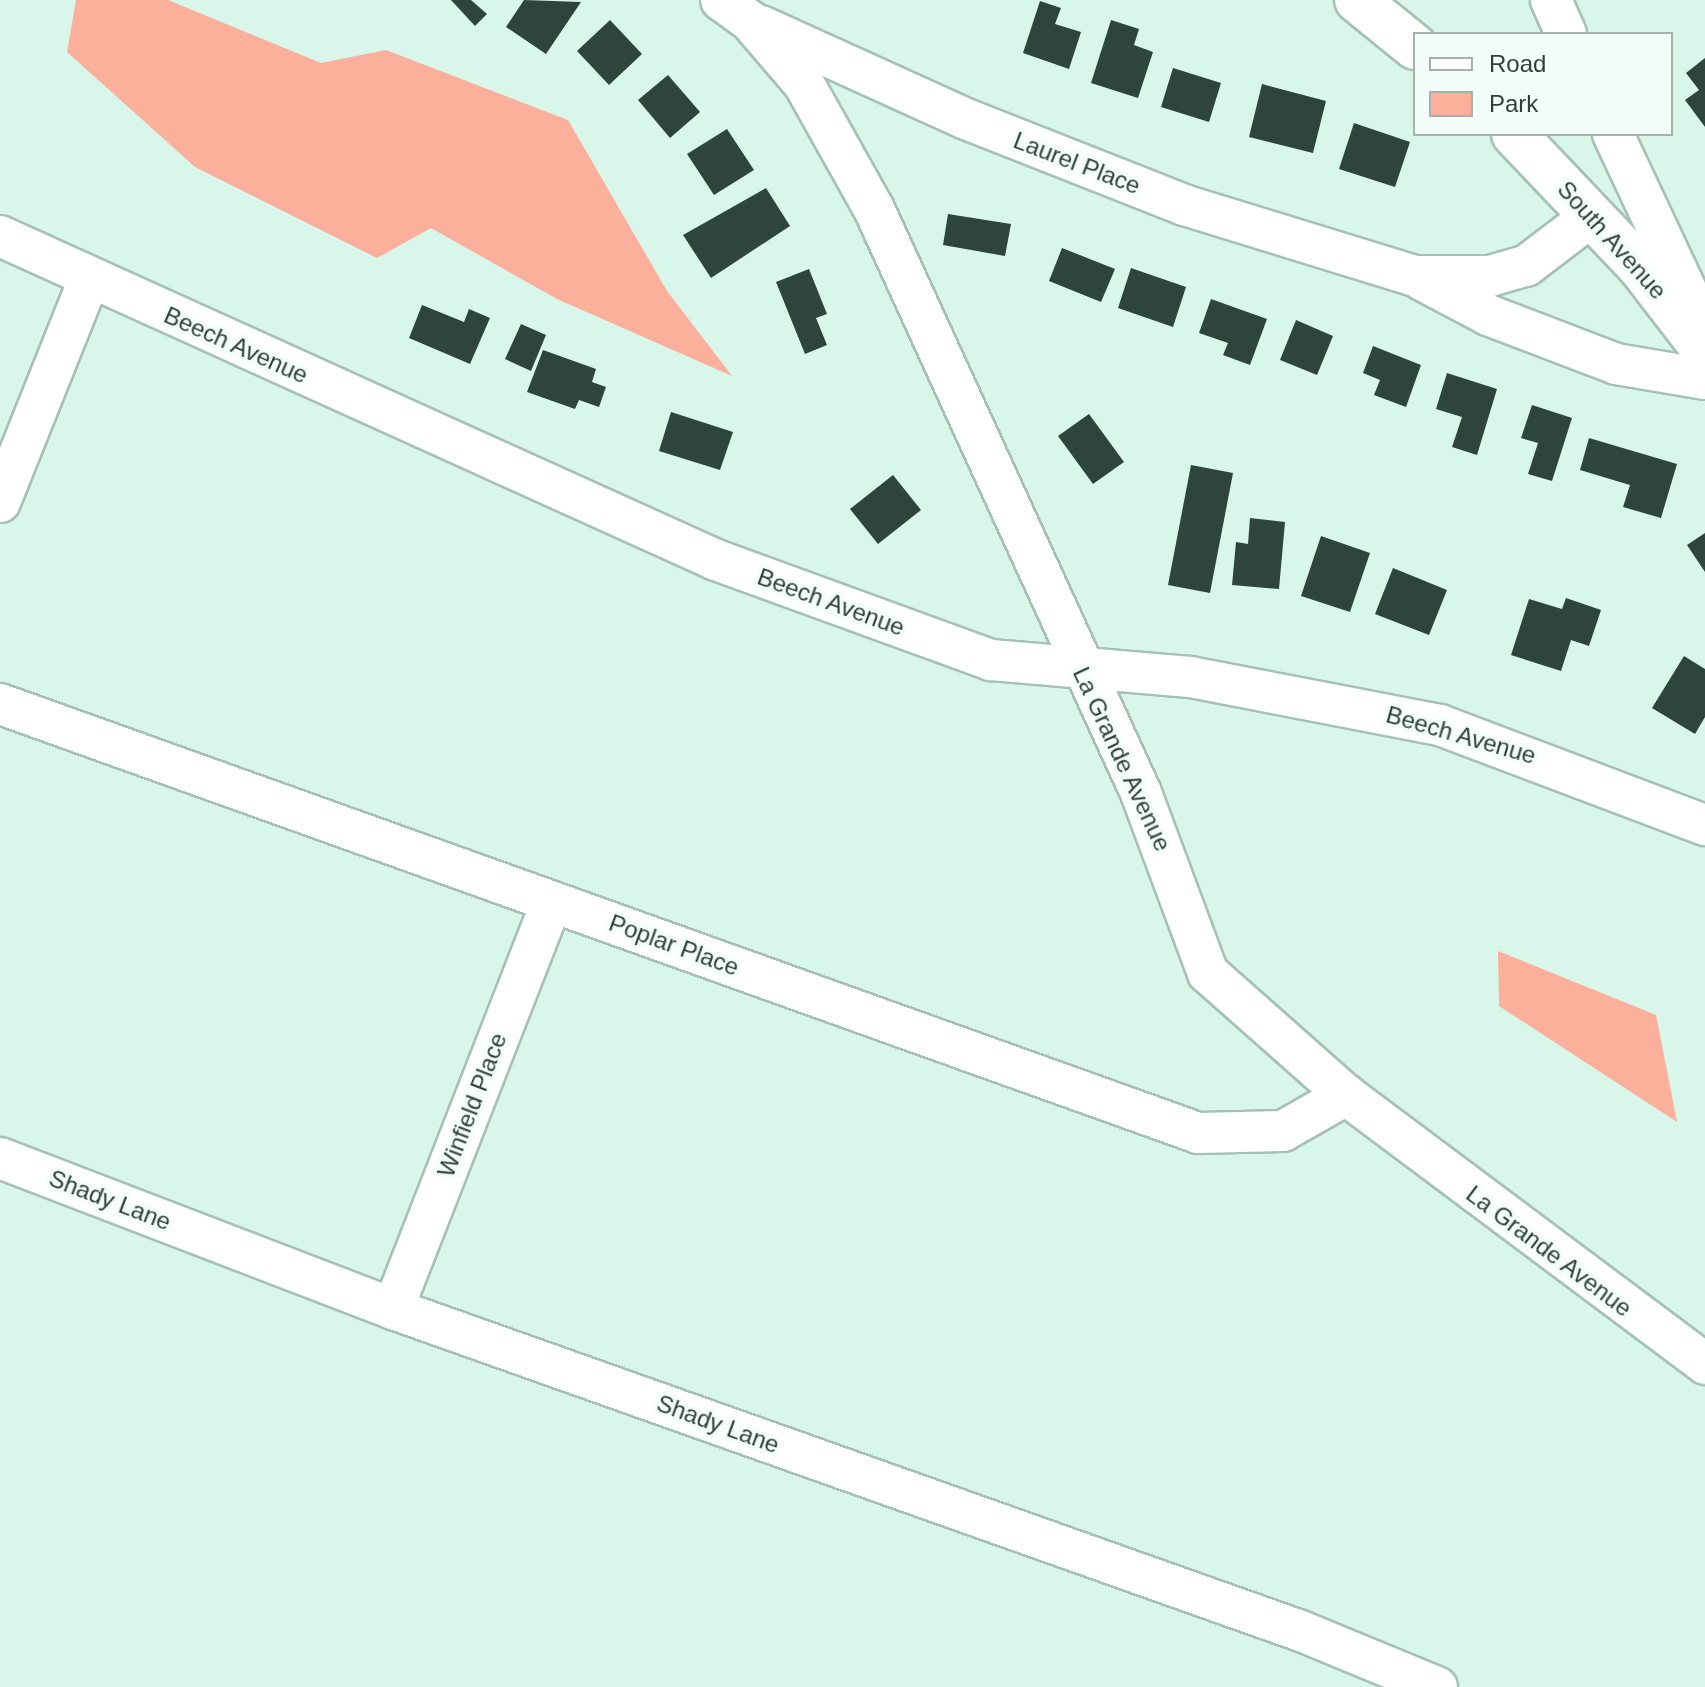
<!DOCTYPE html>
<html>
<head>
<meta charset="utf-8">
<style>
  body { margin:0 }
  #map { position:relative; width:1705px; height:1687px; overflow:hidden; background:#d9f6ea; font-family:Helvetica,sans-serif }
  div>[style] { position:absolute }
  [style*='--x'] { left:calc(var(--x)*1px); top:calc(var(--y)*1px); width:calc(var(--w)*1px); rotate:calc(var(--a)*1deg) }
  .green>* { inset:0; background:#fcaf9a }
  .building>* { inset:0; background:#2d453c }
  .roads { filter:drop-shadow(2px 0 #a5c1b6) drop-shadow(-2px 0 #a5c1b6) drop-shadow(0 2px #a5c1b6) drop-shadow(0 -2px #a5c1b6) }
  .minor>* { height:40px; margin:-20px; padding:0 20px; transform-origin:20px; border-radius:20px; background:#fff }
  .major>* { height:44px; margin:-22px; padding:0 22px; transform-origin:22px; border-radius:22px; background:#fff }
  span { translate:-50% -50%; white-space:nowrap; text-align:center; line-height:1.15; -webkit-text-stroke:8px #f3fefa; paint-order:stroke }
  .street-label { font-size:24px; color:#323e39 }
  .legend { position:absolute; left:1413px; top:32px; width:260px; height:104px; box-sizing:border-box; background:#f3fefa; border:2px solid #a6b1ad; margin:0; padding:10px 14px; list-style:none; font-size:24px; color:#323e39 }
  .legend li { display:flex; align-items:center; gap:16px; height:40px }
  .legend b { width:40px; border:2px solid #a6b1ad }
</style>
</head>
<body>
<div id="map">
  <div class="green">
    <i style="clip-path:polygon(76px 0,168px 0,321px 63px,386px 50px,568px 120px,667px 291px,732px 376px,557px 299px,431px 228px,377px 258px,195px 167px,67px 52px)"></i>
    <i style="clip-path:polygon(1498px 951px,1656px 1015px,1677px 1122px,1499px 1006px)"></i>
  </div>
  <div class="building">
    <i style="clip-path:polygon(451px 0,471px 0,487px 14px,475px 26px)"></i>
    <i style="clip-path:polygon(524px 0,581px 2px,546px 54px,506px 27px)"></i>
    <i style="clip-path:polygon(1040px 1px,1061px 8px,1055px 24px,1081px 32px,1069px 69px,1023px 53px)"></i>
    <i style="clip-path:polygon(610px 20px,642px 54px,609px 85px,577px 51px)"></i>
    <i style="clip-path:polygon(1111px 20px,1139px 29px,1134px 45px,1153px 52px,1138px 98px,1091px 83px)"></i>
    <i style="clip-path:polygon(1705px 58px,1705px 127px,1685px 100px,1699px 90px,1686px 73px)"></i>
    <i style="clip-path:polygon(1173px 68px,1221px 83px,1209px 122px,1161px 107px)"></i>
    <i style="clip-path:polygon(668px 75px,700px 112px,670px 138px,638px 100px)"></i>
    <i style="clip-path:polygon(1262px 84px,1326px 101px,1313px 153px,1249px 137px)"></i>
    <i style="clip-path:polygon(1354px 123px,1410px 142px,1395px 187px,1339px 169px)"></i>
    <i style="clip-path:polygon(727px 129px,754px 170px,714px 195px,687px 154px)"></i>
    <i style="clip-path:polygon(766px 188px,790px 226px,711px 278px,683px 235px)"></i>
    <i style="clip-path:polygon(948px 214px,1011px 224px,1005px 256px,943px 245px)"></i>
    <i style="clip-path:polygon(1062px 248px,1115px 269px,1101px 302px,1049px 281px)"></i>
    <i style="clip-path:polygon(1131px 268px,1186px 287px,1173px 327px,1118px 308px)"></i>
    <i style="clip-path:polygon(809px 269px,827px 314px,816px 318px,827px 345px,805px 354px,776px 282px)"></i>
    <i style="clip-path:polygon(1211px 299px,1267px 319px,1250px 365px,1223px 355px,1228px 343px,1199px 333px)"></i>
    <i style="clip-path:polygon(422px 305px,464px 322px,469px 309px,490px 318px,470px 364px,409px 338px)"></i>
    <i style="clip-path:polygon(1296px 320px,1333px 336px,1317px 375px,1280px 360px)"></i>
    <i style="clip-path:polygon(521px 324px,546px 335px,531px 371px,505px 359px)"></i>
    <i style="clip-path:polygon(1373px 346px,1421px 365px,1406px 407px,1374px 395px,1380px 380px,1363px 373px)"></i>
    <i style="clip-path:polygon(543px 350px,596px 369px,592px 382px,606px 387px,599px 407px,579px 400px,575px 409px,527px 392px)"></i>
    <i style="clip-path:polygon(1447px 373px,1497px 389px,1477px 455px,1452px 447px,1462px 417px,1436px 409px)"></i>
    <i style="clip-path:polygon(1532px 405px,1572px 418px,1552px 481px,1528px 474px,1538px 443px,1521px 438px)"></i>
    <i style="clip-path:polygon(671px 412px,733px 432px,720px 470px,659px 451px)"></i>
    <i style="clip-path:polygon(1089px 414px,1124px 462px,1093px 484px,1058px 436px)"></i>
    <i style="clip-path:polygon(1589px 438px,1677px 464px,1661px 518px,1623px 507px,1630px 485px,1580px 470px)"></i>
    <i style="clip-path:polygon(1191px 465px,1233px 473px,1210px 593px,1168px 585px)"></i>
    <i style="clip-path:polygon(893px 475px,921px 510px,878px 544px,850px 509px)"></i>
    <i style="clip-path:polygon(1250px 518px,1285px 522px,1279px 589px,1232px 585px,1236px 542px,1248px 544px)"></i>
    <i style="clip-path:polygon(1705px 533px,1705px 572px,1687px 545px)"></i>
    <i style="clip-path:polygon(1321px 536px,1370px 553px,1350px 612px,1301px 596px)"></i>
    <i style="clip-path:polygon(1393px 568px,1447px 590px,1429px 635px,1375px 614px)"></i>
    <i style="clip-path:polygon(1566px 598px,1601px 610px,1589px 646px,1571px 640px,1561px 671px,1511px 655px,1529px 599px,1562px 609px)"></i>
    <i style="clip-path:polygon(1684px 656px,1705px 669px,1705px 717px,1695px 734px,1652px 708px)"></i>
  </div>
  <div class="roads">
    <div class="minor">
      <i style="--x:721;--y:0;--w:36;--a:36"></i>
      <i style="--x:750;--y:21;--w:83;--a:49.4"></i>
      <i style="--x:804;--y:84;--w:143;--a:60.8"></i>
      <i style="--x:874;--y:209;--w:642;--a:65.43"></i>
      <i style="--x:1141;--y:793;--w:192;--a:69.6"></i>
      <i style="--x:1208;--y:973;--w:184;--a:41.5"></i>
      <i style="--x:1346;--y:1095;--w:449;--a:36.8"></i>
      <i style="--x:1551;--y:0;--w:37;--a:66"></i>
      <i style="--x:761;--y:26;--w:225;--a:24.4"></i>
      <i style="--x:966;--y:119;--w:234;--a:21.5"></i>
      <i style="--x:1184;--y:205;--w:242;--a:17.1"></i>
      <i style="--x:1415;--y:276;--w:75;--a:0"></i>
      <i style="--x:1490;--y:276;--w:37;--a:-16"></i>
      <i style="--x:1526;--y:266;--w:84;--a:-37.3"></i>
      <i style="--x:1613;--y:134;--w:217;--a:64.9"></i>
      <i style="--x:0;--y:236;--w:786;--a:24.35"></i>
      <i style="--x:716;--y:560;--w:293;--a:20"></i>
      <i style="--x:991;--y:660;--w:200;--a:4.9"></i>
      <i style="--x:1190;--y:677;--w:255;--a:10.9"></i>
      <i style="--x:1440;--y:725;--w:283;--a:20.7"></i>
      <i style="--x:1422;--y:280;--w:75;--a:27.9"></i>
      <i style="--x:1488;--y:315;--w:137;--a:20.9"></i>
      <i style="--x:1616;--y:364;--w:90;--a:9.6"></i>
      <i style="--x:0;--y:502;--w:240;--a:-68.2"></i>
      <i style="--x:0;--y:704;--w:1272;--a:19.7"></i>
      <i style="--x:1198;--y:1133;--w:85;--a:-1.3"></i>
      <i style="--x:1283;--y:1131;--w:73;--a:-29.7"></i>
      <i style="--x:0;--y:1158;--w:421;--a:21"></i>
      <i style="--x:393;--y:1309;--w:963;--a:19.53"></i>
      <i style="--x:1301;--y:1631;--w:147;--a:22.4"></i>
      <i style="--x:393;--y:1309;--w:437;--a:-68.7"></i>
    </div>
    <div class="major">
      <i style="--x:1357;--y:0;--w:75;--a:39"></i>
      <i style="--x:1514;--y:134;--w:185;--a:46.5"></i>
      <i style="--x:1641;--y:268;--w:105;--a:52.4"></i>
    </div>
  </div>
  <div class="street-label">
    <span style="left:1077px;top:163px;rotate:21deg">Laurel Place</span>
    <span style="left:1612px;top:240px;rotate:48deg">South Avenue</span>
    <span style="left:236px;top:345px;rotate:24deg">Beech Avenue</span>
    <span style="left:831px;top:602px;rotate:20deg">Beech Avenue</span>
    <span style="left:1461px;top:735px;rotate:16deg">Beech Avenue</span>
    <span style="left:1122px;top:759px;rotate:65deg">La Grande Avenue</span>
    <span style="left:674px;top:945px;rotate:20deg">Poplar Place</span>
    <span style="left:472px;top:1105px;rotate:-69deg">Winfield Place</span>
    <span style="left:110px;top:1200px;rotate:21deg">Shady Lane</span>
    <span style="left:1549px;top:1251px;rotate:37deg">La Grande Avenue</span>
    <span style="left:718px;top:1424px;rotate:20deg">Shady Lane</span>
  </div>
  <ul class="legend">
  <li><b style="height:10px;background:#fff"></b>Road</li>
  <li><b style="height:22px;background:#fcaf9a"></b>Park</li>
  </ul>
</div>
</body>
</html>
